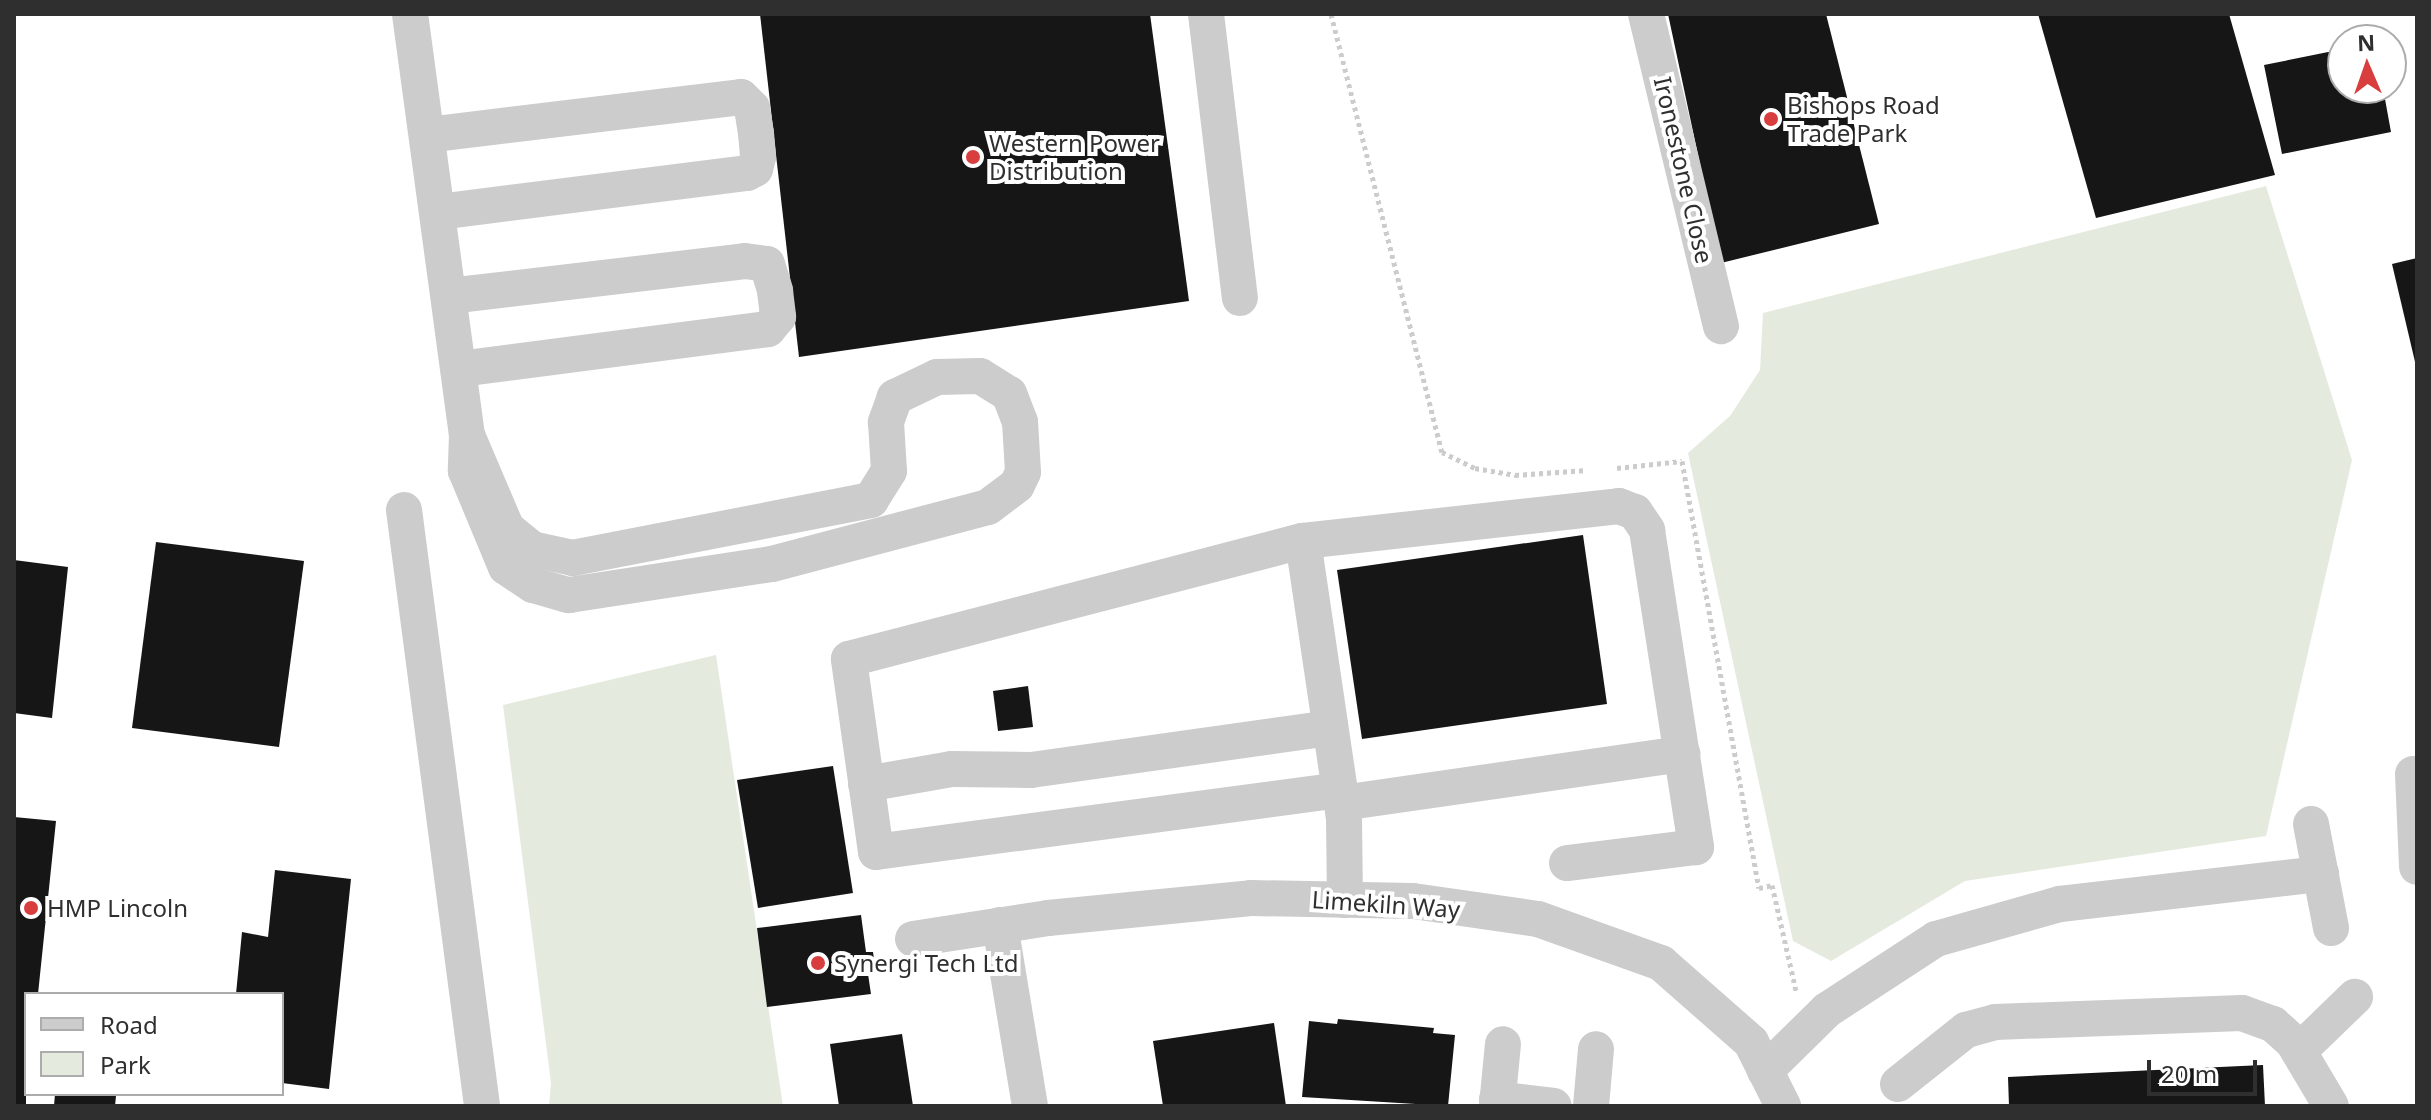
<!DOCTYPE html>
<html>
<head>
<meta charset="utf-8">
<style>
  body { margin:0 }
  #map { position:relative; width:2431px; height:1120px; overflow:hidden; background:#fff; font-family:"Noto Sans",sans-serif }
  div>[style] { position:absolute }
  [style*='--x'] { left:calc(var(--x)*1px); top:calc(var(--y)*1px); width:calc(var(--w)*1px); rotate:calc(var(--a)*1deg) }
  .green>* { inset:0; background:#e4ebde }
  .building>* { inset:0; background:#161616 }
  .path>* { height:5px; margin-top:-2.5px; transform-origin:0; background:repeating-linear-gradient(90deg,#ccc 0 4px,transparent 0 8px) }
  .minor>* { height:36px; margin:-18px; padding:0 18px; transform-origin:18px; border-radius:18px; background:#ccc }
  .dots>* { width:22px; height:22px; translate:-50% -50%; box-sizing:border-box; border:4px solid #fff; border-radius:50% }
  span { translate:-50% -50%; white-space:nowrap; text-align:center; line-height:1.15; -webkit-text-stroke:8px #fff; paint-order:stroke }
  .poi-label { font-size:24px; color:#2f2f2f }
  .left { translate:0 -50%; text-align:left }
  .street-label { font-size:24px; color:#2f2f2f }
  .frame { position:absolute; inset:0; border:16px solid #2f2f2f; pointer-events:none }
  .legend { position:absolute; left:24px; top:992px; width:260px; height:104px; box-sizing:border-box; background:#fff; border:2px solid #acacac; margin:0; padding:10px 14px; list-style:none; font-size:24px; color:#2f2f2f }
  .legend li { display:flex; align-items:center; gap:16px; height:40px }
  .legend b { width:40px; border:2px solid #acacac }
  .north { position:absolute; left:2327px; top:24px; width:80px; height:80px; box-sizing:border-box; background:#fff; border:2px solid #acacac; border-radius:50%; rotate:358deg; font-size:22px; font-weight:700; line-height:32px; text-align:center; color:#2f2f2f }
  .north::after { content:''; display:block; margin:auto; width:28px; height:36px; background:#d93e3e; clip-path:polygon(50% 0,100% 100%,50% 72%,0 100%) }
  .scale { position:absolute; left:2147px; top:1060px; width:110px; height:36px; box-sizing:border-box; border:4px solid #2f2f2f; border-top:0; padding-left:10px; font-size:24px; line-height:28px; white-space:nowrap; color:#2f2f2f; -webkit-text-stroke:6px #fff; paint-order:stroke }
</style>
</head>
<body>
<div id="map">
  <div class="green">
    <i style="clip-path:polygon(2266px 186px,2352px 460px,2266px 836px,1965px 881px,1831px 961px,1793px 941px,1688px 453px,1730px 416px,1760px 370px,1763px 313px)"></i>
    <i style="clip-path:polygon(716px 655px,783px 1106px,549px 1106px,551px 1083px,503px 705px)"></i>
  </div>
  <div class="building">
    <i style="clip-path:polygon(760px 14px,1150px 14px,1189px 301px,799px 357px)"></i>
    <i style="clip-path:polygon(1668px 14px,1826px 14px,1879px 224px,1721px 263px)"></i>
    <i style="clip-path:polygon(2038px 14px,2229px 14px,2275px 175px,2096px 218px)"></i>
    <i style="clip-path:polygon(2343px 49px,2343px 88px,2383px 88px,2391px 132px,2282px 154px,2264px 65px)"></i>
    <i style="clip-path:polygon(2417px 258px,2417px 366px,2416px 366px,2392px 264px)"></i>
    <i style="clip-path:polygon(1583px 535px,1607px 704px,1362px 739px,1337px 570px)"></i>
    <i style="clip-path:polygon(156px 542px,304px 561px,279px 747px,132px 728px)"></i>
    <i style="clip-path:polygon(14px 560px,68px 567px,52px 718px,14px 713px)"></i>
    <i style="clip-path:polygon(1028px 686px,1033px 727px,998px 731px,993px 691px)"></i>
    <i style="clip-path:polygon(833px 766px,853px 893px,758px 908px,737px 780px)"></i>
    <i style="clip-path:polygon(14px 817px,56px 821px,38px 994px,26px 994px,26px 1106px,14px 1106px)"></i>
    <i style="clip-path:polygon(275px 870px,351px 879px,329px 1089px,282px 1083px,282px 994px,236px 994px,242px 932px,268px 937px)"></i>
    <i style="clip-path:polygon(861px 915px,866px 952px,873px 952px,876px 973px,868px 974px,871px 994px,767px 1007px,757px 928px)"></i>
    <i style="clip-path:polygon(1338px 1019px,1434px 1028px,1433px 1033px,1455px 1035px,1448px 1106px,1302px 1097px,1309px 1021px,1337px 1024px)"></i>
    <i style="clip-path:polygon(1274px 1023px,1286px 1106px,1163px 1106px,1153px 1041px)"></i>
    <i style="clip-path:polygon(902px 1034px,913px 1106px,839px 1106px,830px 1044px)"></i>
    <i style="clip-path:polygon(2263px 1065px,2265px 1106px,2009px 1106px,2008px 1077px)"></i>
    <i style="clip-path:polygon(55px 1094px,116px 1096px,115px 1106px,54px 1106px)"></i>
  </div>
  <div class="path">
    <i style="--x:1331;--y:14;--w:452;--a:75.8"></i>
    <i style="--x:1442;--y:452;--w:37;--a:26"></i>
    <i style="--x:1475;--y:468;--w:41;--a:9.9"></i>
    <i style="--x:1515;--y:475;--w:72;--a:-4"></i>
    <i style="--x:1617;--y:468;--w:65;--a:-6.1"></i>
    <i style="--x:1682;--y:461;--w:434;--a:79.8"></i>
    <i style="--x:1759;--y:888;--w:13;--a:-13"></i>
    <i style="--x:1772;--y:885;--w:109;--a:77.2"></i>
  </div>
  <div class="minor">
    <i style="--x:410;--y:14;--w:425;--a:82.3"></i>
    <i style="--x:467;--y:435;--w:36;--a:92"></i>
    <i style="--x:466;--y:471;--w:104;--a:67.4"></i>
    <i style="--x:506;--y:567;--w:32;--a:34"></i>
    <i style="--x:533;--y:585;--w:37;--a:16"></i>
    <i style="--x:569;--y:595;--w:205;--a:-8.7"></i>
    <i style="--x:772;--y:564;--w:223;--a:-14.8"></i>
    <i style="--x:988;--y:507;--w:36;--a:-37"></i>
    <i style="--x:1017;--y:485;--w:14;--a:-65"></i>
    <i style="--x:1023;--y:472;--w:50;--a:-93.4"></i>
    <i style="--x:1020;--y:422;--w:30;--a:-111"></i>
    <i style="--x:1009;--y:394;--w:34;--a:-148"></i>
    <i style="--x:980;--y:376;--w:43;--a:178.7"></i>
    <i style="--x:937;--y:377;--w:47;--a:154.5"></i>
    <i style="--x:895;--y:397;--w:27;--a:110"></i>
    <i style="--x:886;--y:422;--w:49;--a:86.5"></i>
    <i style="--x:889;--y:471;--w:34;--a:122"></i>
    <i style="--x:871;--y:500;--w:304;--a:169"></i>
    <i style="--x:573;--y:558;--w:42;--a:-167.6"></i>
    <i style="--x:532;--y:549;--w:32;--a:-141"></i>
    <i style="--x:507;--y:529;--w:102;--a:-113.1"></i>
    <i style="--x:1206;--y:14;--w:286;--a:83.2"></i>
    <i style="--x:1646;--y:14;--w:321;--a:76.5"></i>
    <i style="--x:427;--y:135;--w:316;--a:-6.9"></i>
    <i style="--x:741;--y:97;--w:16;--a:45"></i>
    <i style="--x:752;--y:108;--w:25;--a:81"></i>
    <i style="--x:756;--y:133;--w:24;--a:85"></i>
    <i style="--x:758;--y:157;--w:12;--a:104"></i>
    <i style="--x:755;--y:169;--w:9;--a:153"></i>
    <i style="--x:747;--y:173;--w:312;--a:172.8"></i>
    <i style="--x:449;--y:296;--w:298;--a:-6.7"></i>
    <i style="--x:745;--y:261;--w:22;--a:8"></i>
    <i style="--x:767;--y:264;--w:28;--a:73"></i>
    <i style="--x:775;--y:291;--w:26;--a:83"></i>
    <i style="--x:778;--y:317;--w:16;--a:130"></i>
    <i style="--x:768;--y:329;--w:312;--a:172.6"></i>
    <i style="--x:404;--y:510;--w:601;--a:82.54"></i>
    <i style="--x:1303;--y:541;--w:281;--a:81.6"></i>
    <i style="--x:1344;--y:819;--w:81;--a:89.3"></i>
    <i style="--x:2413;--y:774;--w:93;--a:87.5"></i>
    <i style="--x:866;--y:784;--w:87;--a:-9.9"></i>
    <i style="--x:952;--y:769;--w:79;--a:0.7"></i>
    <i style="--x:1031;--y:770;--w:302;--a:-8"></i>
    <i style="--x:1340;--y:790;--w:468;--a:172.4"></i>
    <i style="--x:876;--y:852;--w:195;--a:-98"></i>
    <i style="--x:849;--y:659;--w:469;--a:-14.6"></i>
    <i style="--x:1303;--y:541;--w:318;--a:-6.3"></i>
    <i style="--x:1619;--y:506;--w:17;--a:21"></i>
    <i style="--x:1635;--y:512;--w:22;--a:56"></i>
    <i style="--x:1647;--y:530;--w:321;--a:81.2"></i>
    <i style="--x:1696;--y:847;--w:130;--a:172.9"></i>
    <i style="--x:1342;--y:803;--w:344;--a:-8.2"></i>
    <i style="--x:2311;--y:824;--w:106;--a:79.1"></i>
    <i style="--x:1000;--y:925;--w:183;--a:80.6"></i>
    <i style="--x:913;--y:939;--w:137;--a:-8.8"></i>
    <i style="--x:1048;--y:918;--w:204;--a:-5.6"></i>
    <i style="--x:1251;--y:898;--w:162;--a:1.1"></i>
    <i style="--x:1413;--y:901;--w:126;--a:8.2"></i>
    <i style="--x:1538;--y:919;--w:131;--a:19.7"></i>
    <i style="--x:1661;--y:963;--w:120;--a:41.3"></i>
    <i style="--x:1751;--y:1042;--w:72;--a:63.4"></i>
    <i style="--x:2299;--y:1051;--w:78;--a:-44"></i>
    <i style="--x:1765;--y:1071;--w:87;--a:-44.5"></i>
    <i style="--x:1827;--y:1010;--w:130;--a:-33.1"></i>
    <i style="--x:1936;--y:939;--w:129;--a:-15.8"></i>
    <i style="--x:2060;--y:904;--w:263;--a:-6.6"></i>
    <i style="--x:1898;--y:1084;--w:87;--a:-38.5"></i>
    <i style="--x:1966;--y:1030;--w:30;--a:-15"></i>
    <i style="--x:1995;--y:1022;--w:247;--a:-2.1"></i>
    <i style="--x:2242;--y:1013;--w:33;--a:20"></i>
    <i style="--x:2273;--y:1024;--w:27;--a:42"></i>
    <i style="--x:2293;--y:1042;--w:74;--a:59.3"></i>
    <i style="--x:1497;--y:1099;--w:57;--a:7"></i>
    <i style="--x:1497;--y:1106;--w:62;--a:-84.5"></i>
    <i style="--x:1591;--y:1106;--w:57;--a:-85"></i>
  </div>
  <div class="dots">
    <i style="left:1771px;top:119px;background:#d93e3e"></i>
    <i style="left:973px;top:157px;background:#d93e3e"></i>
    <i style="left:31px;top:908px;background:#d93e3e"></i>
    <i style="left:818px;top:963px;background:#d93e3e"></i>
  </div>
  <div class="poi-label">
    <span class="left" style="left:1787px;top:119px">Bishops Road<br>Trade Park</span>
    <span class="left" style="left:989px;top:157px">Western Power<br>Distribution</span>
    <span class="left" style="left:47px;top:908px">HMP Lincoln</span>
    <span class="left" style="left:834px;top:963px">Synergi Tech Ltd</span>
  </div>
  <div class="street-label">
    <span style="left:1684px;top:170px;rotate:77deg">Ironestone Close</span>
    <span style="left:1386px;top:904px;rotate:4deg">Limekiln Way</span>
  </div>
  <div class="frame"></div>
  <ul class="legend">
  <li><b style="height:10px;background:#ccc"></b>Road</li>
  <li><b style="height:22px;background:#e4ebde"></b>Park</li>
  </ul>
  <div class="north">N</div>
  <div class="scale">20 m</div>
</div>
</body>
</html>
